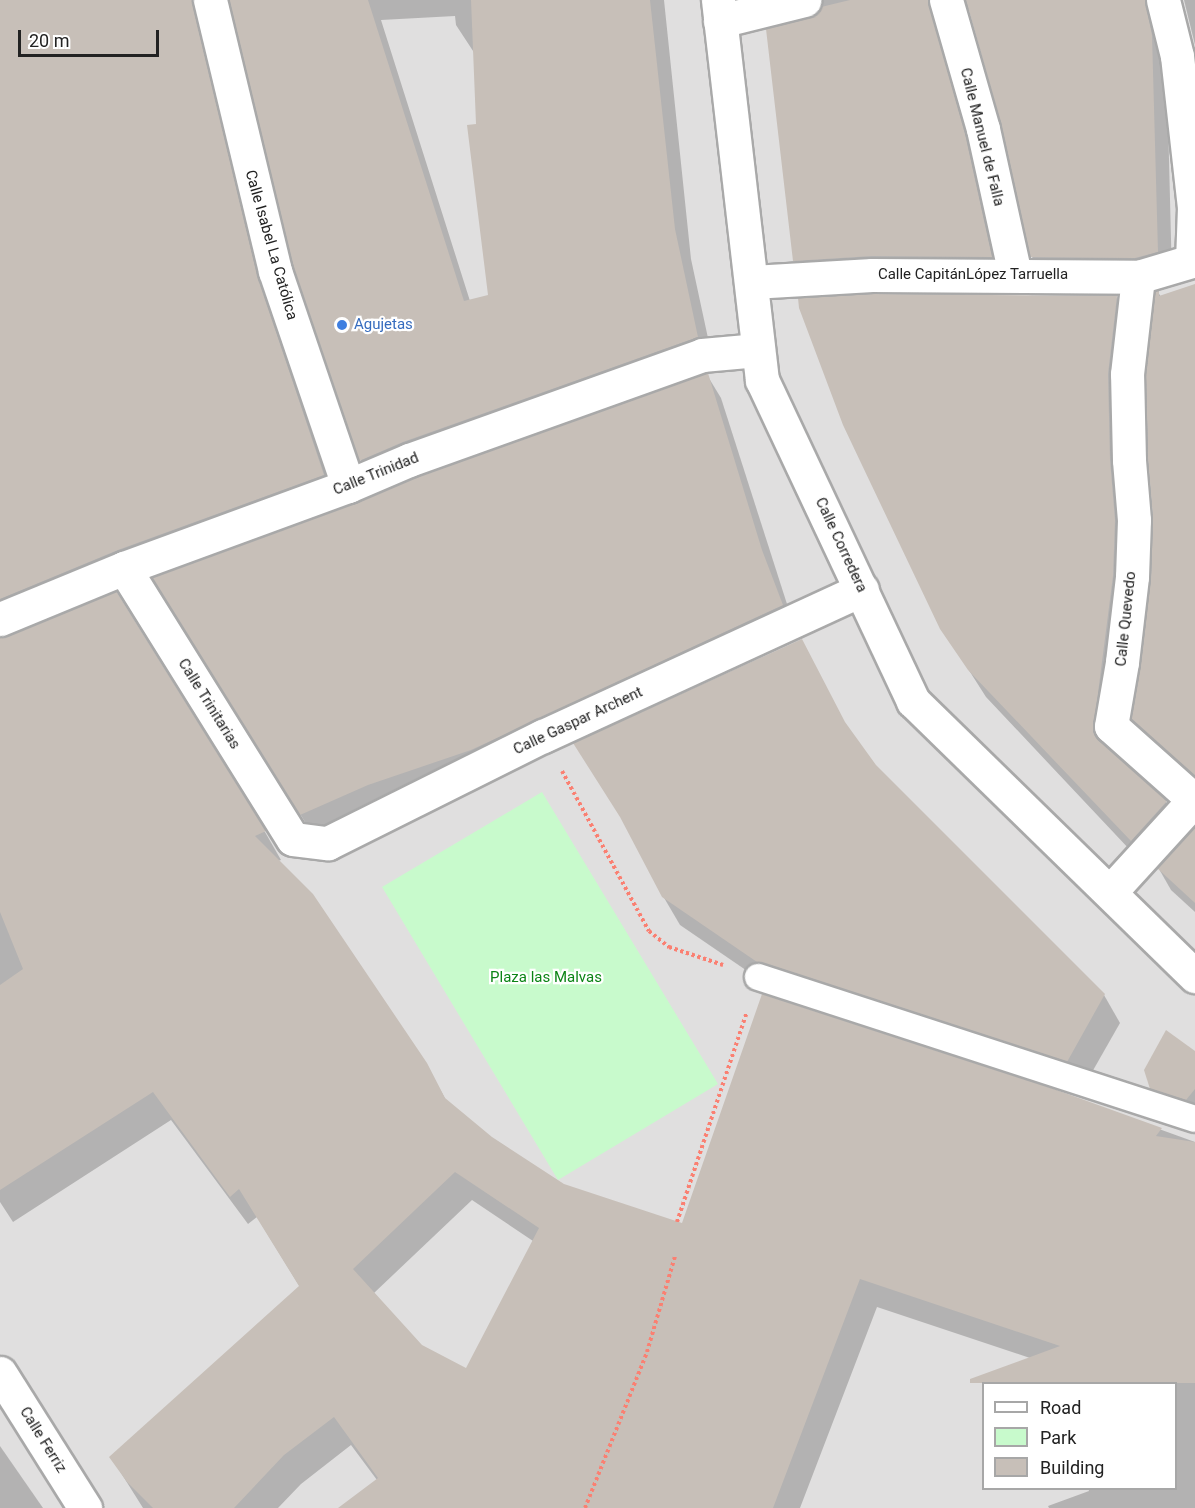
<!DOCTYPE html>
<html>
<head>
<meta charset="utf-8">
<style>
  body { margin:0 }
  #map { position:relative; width:1195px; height:1508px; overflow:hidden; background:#f2efe9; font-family:Roboto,sans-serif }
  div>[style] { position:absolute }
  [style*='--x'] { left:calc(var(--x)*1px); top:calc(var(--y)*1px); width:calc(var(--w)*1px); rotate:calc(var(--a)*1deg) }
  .residential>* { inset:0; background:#e0dfdf }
  .park>* { inset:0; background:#c8facc }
  .shadow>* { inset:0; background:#0003 }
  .building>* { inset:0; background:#c7bfb8 }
  .path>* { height:4px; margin-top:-2px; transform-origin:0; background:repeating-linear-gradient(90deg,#fa8072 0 3px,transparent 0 6px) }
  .roads { filter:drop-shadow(2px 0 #a9a9a9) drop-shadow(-2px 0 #a9a9a9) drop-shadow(0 2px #a9a9a9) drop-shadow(0 -2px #a9a9a9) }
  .service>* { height:26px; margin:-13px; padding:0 13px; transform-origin:13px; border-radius:13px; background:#fff }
  .minor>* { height:33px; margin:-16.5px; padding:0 16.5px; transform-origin:16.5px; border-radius:16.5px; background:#fff }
  .tertiary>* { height:33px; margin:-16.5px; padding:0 16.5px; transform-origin:16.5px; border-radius:16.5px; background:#fff }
  .dots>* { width:16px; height:16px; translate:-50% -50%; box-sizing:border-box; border:3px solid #fff; border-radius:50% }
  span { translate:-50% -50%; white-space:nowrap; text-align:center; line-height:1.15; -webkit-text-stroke:4.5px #fff; paint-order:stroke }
  .street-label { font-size:15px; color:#222 }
  .shop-label { font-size:15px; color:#366cbe }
  .left { translate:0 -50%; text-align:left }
  .park-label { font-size:15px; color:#0c8416 }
  .legend { position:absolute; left:982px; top:1382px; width:195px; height:108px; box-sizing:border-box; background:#fff; border:2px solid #a7a7a7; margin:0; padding:8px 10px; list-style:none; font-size:18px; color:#222 }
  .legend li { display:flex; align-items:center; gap:12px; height:30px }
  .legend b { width:30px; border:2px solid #a7a7a7 }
  .scale { position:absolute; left:18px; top:30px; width:141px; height:27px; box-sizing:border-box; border:3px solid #222; border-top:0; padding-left:8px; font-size:18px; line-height:21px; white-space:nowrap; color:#222; -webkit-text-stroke:4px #fff; paint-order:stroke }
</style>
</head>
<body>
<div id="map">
  <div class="residential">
    <i style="clip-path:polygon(evenodd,0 0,1195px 0,1195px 1508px,0 1508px,0 0,984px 1384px,1176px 1384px,1176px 1488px,984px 1488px,984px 1384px)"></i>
  </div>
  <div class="park">
    <i style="clip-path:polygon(542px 792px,718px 1084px,558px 1180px,382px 887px)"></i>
  </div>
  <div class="shadow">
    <i style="clip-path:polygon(evenodd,0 0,664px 0,691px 259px,714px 366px,377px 489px,361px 460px,233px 11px,222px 10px,340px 504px,134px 579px,9px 630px,0 637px,0 0,455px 16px,456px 25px,475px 54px,490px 297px,470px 301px,381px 20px,455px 16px)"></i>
    <i style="clip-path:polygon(767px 0,1165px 0,1172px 278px,1047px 283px,1032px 257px,1002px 123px,970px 9px,957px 8px,1006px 283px,809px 287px,794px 260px,767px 30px,818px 15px,822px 8px,777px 17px)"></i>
    <i style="clip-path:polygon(1184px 0,1195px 0,1195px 45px)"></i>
    <i style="clip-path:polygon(1195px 285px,1195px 784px,1145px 740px,1133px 719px,1152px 578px,1158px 292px,1161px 297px)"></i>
    <i style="clip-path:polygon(1116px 297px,1132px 325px,1128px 604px,1109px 752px,1166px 802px,1182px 830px,1147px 868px,986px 697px,942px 628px)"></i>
    <i style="clip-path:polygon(707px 375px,721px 398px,795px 629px,315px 838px,168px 601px)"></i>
    <i style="clip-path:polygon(evenodd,0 639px,265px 832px,281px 860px,278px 861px,426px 1064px,447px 1102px,492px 1139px,563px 1186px,683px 1225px,1051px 1090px,1195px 1142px,1195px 1508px,1049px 1508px,1048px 1506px,1089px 1491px,1088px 1488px,1176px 1488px,1176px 1384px,1002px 1384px,997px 1371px,1030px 1358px,877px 1307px,800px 1508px,341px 1508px,377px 1480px,351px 1445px,301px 1484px,278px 1508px,143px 1508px,111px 1457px,300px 1287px,257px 1217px,248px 1224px,171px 1120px,13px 1222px,0 1202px,0 639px,472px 1200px,533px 1241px,467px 1370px,421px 1346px,374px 1293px,472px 1200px)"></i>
    <i style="clip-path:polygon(875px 765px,1104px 995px,1120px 1023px,1083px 1088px,775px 990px,680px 925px,663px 896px)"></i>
    <i style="clip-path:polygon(1195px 829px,1195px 912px,1171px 890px,1159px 869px)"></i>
    <i style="clip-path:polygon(1195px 1052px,1195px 1103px,1191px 1108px,1157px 1097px,1151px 1088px)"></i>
    <i style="clip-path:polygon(0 1446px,43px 1508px,0 1508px)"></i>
  </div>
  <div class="building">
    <i style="clip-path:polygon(0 0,192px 0,257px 275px,324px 475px,118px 550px,0 599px)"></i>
    <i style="clip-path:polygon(229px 0,368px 0,464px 301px,488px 295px,467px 125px,476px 124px,471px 0,650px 0,675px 229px,698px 337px,403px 442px,359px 461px,293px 266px)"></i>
    <i style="clip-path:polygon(850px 0,928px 0,965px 134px,992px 257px,872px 256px,793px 261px,766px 29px,809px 18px,821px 7px)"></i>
    <i style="clip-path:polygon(966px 0,1145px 0,1152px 35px,1158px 252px,1135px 258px,1030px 257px,1001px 124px)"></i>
    <i style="clip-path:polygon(1195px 284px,1195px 776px,1131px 719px,1151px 578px,1153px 518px,1148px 459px,1146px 375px,1155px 291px,1159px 290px,1159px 296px)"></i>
    <i style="clip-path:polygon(872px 294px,1117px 296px,1108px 374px,1110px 460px,1115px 520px,1113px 576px,1093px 732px,1099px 740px,1167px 801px,1131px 841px,968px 670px,940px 629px,861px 463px,843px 425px,799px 308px,798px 298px)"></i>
    <i style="clip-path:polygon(708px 373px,762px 550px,783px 605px,471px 750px,368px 785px,300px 815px,152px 578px,354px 504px,416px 477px)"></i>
    <i style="clip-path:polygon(evenodd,116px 591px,266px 831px,255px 836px,313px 894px,427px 1063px,445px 1098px,492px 1137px,564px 1184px,682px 1223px,762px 994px,1051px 1088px,1162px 1128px,1156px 1136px,1195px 1142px,1195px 1383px,970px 1383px,970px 1379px,1060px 1346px,860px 1279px,773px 1508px,338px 1508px,378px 1478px,334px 1417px,284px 1455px,234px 1508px,153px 1508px,127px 1482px,109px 1457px,299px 1286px,239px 1189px,230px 1197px,153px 1092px,0 1190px,0 985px,23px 969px,0 912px,0 637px,116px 591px,455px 1172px,539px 1228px,466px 1368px,422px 1345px,353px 1269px,455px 1172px)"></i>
    <i style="clip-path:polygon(802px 639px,845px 722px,876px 765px,1105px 994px,1067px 1062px,757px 962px,662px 897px,620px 817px,573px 743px)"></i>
    <i style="clip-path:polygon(1195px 827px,1195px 903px,1157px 868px)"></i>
    <i style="clip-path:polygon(1166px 1030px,1195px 1051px,1195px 1089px,1186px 1100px,1150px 1089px,1144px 1070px)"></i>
  </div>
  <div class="path">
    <i style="--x:562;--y:771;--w:182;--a:61.5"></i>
    <i style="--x:649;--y:931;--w:26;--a:39"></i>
    <i style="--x:669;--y:947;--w:57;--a:18.4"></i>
    <i style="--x:677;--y:1222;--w:221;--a:-71.6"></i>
    <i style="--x:585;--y:1508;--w:168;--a:-68.3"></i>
    <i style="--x:647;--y:1352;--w:100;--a:-73.7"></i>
  </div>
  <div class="roads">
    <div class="service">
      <i style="--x:758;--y:977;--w:459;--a:18"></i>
    </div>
    <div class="minor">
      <i style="--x:210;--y:0;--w:279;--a:76.5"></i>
      <i style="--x:275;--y:271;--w:227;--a:71.2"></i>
      <i style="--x:946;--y:0;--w:134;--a:74"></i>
      <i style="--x:983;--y:129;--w:149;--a:77.6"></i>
      <i style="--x:1163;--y:0;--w:58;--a:76"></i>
      <i style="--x:1177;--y:56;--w:152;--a:83.6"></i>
      <i style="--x:1194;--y:207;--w:54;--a:92.1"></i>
      <i style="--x:720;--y:21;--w:87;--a:-14"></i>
      <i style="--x:752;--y:282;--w:120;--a:-3.3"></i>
      <i style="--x:872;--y:275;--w:266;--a:0.4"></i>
      <i style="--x:1138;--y:277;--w:59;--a:-16.6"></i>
      <i style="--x:124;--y:568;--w:319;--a:58.1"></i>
      <i style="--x:293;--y:839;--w:35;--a:7"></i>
      <i style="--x:328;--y:843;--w:240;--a:-26.5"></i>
      <i style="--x:543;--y:736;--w:351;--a:-24.7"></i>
      <i style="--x:0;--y:619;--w:134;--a:-22.4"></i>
      <i style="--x:124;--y:568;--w:239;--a:-20.1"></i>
      <i style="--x:348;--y:486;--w:66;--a:-23.1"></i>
      <i style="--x:409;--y:460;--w:311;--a:-19.7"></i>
      <i style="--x:702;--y:355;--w:56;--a:-5.1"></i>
      <i style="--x:1110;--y:892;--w:125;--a:-47.6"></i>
      <i style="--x:1194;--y:800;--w:111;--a:-138.3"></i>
      <i style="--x:1111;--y:726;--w:65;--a:-80.2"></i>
      <i style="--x:1122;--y:662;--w:86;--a:-83.3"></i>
      <i style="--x:1132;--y:577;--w:57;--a:-88"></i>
      <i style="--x:1134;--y:520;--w:60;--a:-94.8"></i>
      <i style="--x:1129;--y:460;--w:86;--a:-91.3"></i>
      <i style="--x:1127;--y:374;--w:98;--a:-83.5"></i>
    </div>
    <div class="tertiary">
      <i style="--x:718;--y:0;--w:383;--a:83.4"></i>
      <i style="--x:762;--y:380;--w:355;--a:64.8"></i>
      <i style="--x:913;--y:701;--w:394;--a:44.3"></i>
      <i style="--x:0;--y:1373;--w:160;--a:57.8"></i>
    </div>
  </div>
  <div class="dots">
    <i style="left:342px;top:325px;background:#3f7fe0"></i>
  </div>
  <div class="street-label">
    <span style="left:982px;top:137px;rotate:76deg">Calle Manuel de Falla</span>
    <span style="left:271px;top:245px;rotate:74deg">Calle Isabel La Católica</span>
    <span style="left:973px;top:275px">Calle CapitánLópez Tarruella</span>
    <span style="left:376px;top:474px;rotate:-22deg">Calle Trinidad</span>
    <span style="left:841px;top:545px;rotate:65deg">Calle Corredera</span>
    <span style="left:1126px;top:619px;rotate:-84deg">Calle Quevedo</span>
    <span style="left:209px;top:704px;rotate:58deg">Calle Trinitarias</span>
    <span style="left:578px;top:721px;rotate:-25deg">Calle Gaspar Archent</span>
    <span style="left:43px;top:1440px;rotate:58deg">Calle Ferriz</span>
  </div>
  <div class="shop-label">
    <span class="left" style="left:354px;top:325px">Agujetas</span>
  </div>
  <div class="park-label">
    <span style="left:546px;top:978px">Plaza las Malvas</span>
  </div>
  <ul class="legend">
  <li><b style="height:8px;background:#fff"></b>Road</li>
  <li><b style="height:16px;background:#c8facc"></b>Park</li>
  <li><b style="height:16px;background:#c7bfb8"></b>Building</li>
  </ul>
  <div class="scale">20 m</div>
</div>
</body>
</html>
